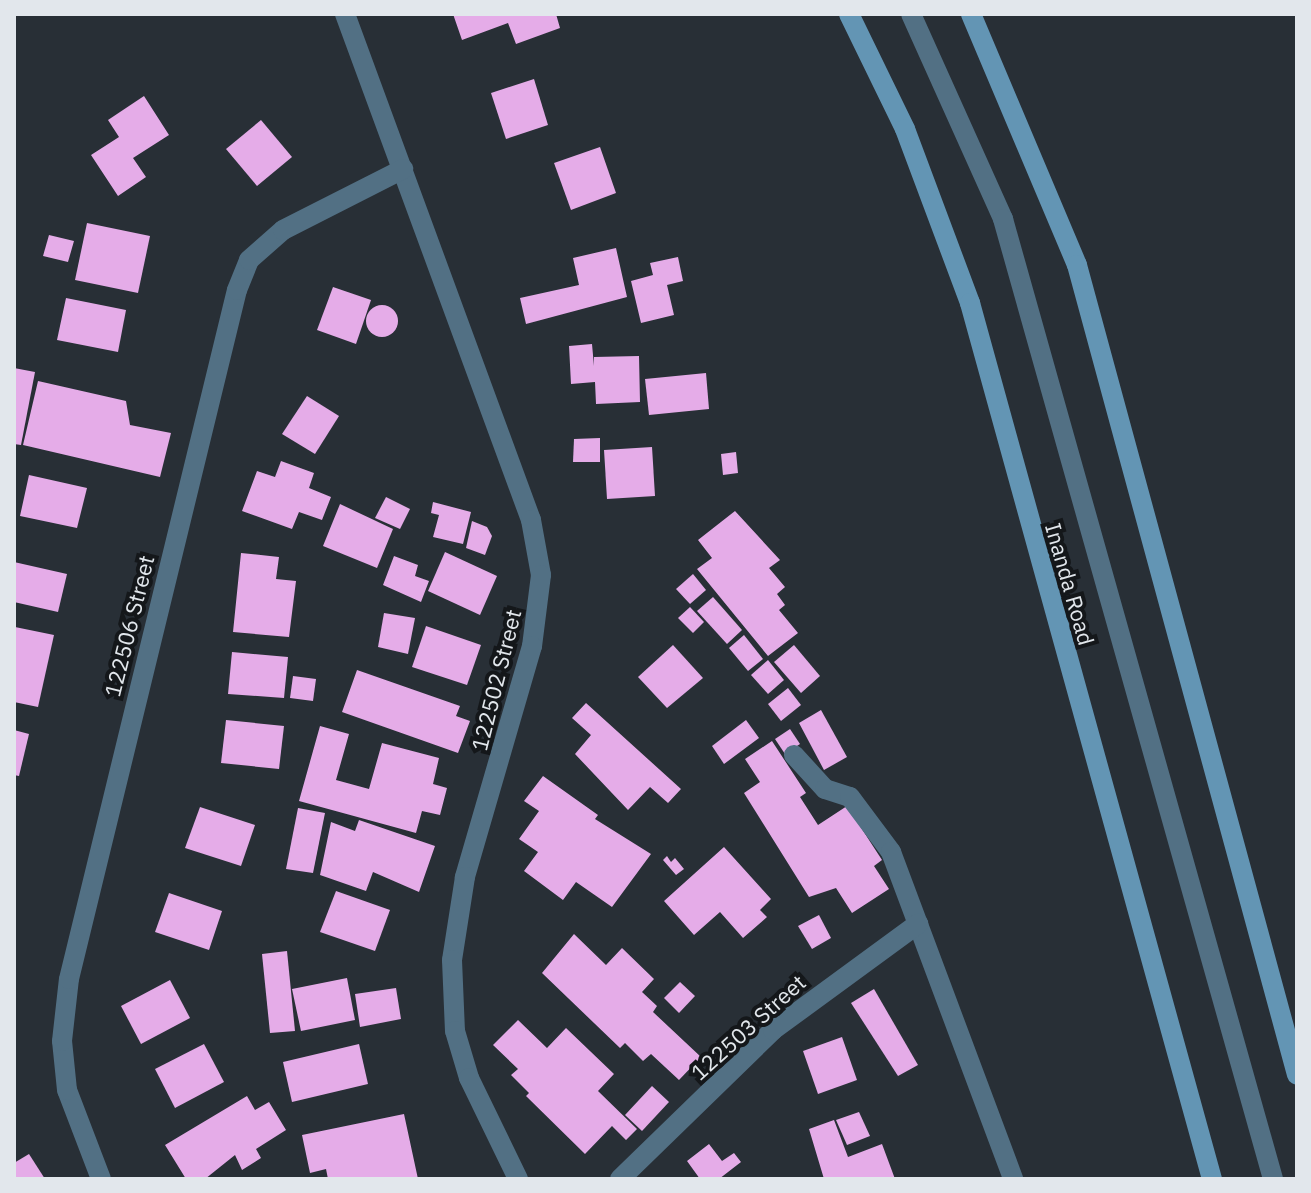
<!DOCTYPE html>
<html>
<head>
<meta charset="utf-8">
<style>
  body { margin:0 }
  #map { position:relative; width:1311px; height:1193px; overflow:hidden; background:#282f36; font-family:"IBM Plex Sans",sans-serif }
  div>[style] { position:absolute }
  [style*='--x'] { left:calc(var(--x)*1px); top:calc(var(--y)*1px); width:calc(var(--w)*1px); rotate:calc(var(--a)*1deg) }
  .building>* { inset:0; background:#e5ace8 }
  .round { border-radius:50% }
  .lane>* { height:20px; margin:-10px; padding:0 10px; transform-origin:10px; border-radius:10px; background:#527084 }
  .street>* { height:20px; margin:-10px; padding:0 10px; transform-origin:10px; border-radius:10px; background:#527084 }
  .secondary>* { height:20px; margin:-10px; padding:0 10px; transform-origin:10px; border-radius:10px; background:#6395b4 }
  span { translate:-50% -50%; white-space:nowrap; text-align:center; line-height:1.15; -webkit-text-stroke:8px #14171a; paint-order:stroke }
  .street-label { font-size:22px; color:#e2e7ec }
  .frame { position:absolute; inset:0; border:16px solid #e2e7ec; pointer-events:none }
</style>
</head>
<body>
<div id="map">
  <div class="building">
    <i style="clip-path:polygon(453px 14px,556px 14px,560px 28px,516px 44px,508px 23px,462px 40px)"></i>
    <i style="clip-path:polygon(534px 79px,548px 125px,506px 139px,491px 93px)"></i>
    <i style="clip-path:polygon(144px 96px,169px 135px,133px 158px,146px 177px,118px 196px,91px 155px,119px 137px,108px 120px)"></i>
    <i style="clip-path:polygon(261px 120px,292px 157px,257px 186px,226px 149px)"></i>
    <i style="clip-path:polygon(600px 147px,616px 193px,571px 210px,554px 163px)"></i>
    <i style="clip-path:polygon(87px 223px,150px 236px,138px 293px,75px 280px)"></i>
    <i style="clip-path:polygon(49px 235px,74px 241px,68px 262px,43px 256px)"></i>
    <i style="clip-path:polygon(616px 248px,627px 297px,526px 324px,520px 298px,579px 285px,573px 258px)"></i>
    <i style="clip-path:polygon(678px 257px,683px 281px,667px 285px,674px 315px,641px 323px,631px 281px,653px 275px,650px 263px)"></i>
    <i style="clip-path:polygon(333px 287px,371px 300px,356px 344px,317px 330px)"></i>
    <i style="clip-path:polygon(66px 298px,126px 310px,118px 352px,57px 340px)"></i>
    <i class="round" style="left:366px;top:305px;width:32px;height:32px"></i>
    <i style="clip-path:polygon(592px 344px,594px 366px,594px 357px,639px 356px,640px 402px,596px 404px,595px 382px,571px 384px,569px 346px)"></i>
    <i style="clip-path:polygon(14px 368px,35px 372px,21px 445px,14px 444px)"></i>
    <i style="clip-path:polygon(706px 373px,709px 409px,649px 415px,645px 379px)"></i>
    <i style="clip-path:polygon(38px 381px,126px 401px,130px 425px,171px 433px,160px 477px,23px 445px)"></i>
    <i style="clip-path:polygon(307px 396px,339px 416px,315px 454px,282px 434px)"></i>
    <i style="clip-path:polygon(600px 438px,600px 462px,573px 462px,574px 439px)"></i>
    <i style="clip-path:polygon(652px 447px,655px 496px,607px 499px,604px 450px)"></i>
    <i style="clip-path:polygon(736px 452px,738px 473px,723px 475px,721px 454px)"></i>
    <i style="clip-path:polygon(281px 461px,314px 473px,309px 488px,331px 497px,322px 520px,299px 512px,292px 529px,242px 511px,257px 471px,275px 477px)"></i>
    <i style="clip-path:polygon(29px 475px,87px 488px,77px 528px,20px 516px)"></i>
    <i style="clip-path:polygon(386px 497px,410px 509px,400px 529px,375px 518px)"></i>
    <i style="clip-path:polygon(433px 502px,471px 512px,463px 544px,433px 537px,439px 515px,431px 513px)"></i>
    <i style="clip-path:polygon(340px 504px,393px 529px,377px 568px,323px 546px)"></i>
    <i style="clip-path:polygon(735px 511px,780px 560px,769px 568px,785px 587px,777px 594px,785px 605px,779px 610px,798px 633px,768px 656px,697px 569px,712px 558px,698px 540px)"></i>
    <i style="clip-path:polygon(472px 521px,487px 527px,492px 536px,485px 555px,466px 548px)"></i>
    <i style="clip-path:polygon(445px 552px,497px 576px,480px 615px,428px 591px)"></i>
    <i style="clip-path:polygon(241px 553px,279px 557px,276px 579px,296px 581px,289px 637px,233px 632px)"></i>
    <i style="clip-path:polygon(394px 556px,418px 565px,415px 576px,429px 581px,421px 602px,383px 585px)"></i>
    <i style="clip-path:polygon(14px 562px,67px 574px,58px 612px,14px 602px)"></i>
    <i style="clip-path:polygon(693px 574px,706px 590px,690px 604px,676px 589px)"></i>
    <i style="clip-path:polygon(713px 597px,742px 630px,727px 644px,697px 611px)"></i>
    <i style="clip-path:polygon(690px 607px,704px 622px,693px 633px,678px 618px)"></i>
    <i style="clip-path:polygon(384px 613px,415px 618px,408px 654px,378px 647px)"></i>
    <i style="clip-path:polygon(426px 626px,481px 645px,467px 685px,412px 667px)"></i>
    <i style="clip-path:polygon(15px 627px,54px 635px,38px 707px,14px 702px)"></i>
    <i style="clip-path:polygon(744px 635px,763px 659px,748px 671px,729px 648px)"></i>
    <i style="clip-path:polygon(673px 645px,703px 678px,667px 708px,638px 677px)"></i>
    <i style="clip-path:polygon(794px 645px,820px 676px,801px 693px,774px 662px)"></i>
    <i style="clip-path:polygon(232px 652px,288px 657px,284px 698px,228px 694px)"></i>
    <i style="clip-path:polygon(768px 660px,784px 680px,768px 694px,751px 675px)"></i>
    <i style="clip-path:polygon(357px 670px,460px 706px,456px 716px,470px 721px,458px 753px,342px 712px)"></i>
    <i style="clip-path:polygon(293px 676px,316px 679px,313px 701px,290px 698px)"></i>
    <i style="clip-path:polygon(788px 688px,801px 705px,781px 721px,768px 704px)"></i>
    <i style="clip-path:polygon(586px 703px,681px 789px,668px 803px,650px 787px,628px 810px,575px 754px,591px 735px,572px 718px)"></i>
    <i style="clip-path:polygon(821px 710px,847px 757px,824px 770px,799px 723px)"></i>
    <i style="clip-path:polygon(226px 720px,284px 726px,279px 769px,221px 763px)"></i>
    <i style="clip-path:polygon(746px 720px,759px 738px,724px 764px,712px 746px)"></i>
    <i style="clip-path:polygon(320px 726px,349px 734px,336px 780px,369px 789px,382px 743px,439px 758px,433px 784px,447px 788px,440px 815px,422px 811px,416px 833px,299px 801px)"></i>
    <i style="clip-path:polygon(790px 729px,800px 744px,785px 754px,775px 739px)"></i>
    <i style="clip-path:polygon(14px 730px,29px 734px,19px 776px,14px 775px)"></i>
    <i style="clip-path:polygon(772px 741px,806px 793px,800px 797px,818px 825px,847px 806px,882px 860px,874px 866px,889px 889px,852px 913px,836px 888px,809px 897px,744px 793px,760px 782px,745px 759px)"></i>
    <i style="clip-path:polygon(543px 776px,598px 815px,595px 819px,651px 854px,612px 907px,576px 882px,563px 900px,524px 871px,538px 852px,519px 839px,539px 811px,524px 801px)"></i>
    <i style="clip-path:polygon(200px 807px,255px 825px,241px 866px,185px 848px)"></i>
    <i style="clip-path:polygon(298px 808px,325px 813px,313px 873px,286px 869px)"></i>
    <i style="clip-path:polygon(359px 820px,435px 846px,419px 892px,373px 872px,366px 891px,320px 875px,331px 822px,355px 831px)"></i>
    <i style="clip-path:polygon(724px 847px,771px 899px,760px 910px,767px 917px,743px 938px,720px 912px,694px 935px,664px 901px)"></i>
    <i style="clip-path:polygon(667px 856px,671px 862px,675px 858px,684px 869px,676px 875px,663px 860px)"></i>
    <i style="clip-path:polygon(336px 891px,390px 910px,375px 951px,320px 932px)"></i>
    <i style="clip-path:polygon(169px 893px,222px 911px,209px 950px,155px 932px)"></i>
    <i style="clip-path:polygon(819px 915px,831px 938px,812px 949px,798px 926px)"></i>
    <i style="clip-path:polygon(574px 934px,606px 965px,622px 948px,654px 979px,642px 992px,657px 1006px,653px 1012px,701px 1057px,679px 1080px,651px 1054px,643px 1061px,625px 1043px,620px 1048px,542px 973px)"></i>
    <i style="clip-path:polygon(287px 951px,295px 1031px,270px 1033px,262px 954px)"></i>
    <i style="clip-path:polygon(347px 978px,355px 1020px,301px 1031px,292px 989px)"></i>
    <i style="clip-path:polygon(170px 980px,190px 1018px,141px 1044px,121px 1006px)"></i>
    <i style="clip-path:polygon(680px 982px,695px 996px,679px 1013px,664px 998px)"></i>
    <i style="clip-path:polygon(396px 988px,401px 1019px,360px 1027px,355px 994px)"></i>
    <i style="clip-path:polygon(874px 989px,918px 1065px,898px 1076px,851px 1003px)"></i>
    <i style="clip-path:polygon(518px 1020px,547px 1048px,566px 1028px,614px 1074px,598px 1091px,637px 1129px,626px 1140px,612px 1126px,585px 1154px,526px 1096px,529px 1093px,511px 1075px,518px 1069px,493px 1045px)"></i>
    <i style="clip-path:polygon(842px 1037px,857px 1080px,818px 1094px,803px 1051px)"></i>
    <i style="clip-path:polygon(204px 1044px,224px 1082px,175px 1108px,155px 1069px)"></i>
    <i style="clip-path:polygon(359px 1044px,368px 1084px,292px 1102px,283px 1062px)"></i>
    <i style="clip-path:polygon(652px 1086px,669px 1102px,642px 1131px,625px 1115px)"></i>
    <i style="clip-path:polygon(247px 1096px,255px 1110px,269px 1102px,286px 1130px,256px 1149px,261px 1158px,242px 1170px,235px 1155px,205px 1179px,186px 1179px,165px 1145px)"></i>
    <i style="clip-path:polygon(859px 1112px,870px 1136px,847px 1145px,836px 1120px)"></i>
    <i style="clip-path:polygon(404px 1114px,418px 1179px,328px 1179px,326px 1169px,310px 1173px,302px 1135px)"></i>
    <i style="clip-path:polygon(834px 1120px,848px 1157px,882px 1144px,895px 1179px,824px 1179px,809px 1129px)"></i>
    <i style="clip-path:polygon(709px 1144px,722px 1161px,734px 1153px,741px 1162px,719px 1179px,700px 1179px,687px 1161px)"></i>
    <i style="clip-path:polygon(29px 1154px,45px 1179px,14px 1179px,14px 1163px)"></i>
  </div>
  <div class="lane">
    <i style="--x:911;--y:14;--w:225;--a:65.8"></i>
    <i style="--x:1003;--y:219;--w:997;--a:74.29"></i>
  </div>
  <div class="street">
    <i style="--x:345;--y:14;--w:539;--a:69.82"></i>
    <i style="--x:531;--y:520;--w:56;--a:79.7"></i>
    <i style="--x:541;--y:575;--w:72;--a:97.2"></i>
    <i style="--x:532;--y:646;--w:241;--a:106.2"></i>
    <i style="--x:465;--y:877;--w:84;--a:98.9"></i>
    <i style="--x:452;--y:960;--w:71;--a:87.6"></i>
    <i style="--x:455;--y:1031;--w:49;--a:73.4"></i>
    <i style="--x:469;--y:1078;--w:112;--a:64.1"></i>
    <i style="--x:794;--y:755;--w:46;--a:47.6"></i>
    <i style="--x:825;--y:789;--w:26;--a:18"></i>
    <i style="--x:850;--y:797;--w:69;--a:53.3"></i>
    <i style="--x:891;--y:852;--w:349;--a:69.5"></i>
    <i style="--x:101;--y:1179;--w:95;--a:-110.9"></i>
    <i style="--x:67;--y:1090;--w:49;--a:-95.8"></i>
    <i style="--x:62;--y:1041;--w:62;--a:-83.6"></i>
    <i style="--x:69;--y:979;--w:709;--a:-76.3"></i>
    <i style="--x:237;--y:290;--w:32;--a:-68"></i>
    <i style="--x:249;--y:260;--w:45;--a:-41.4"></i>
    <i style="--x:283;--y:230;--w:135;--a:-26.9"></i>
    <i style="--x:620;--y:1179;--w:214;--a:-44.2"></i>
    <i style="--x:773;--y:1030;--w:180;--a:-36.2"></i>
  </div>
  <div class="secondary">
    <i style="--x:849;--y:14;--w:128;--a:64"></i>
    <i style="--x:905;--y:129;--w:186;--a:69.5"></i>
    <i style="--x:970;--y:303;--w:909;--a:74.56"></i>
    <i style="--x:971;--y:14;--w:272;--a:67.1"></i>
    <i style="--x:1077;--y:265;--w:839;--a:74.8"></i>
  </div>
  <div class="street-label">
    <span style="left:1070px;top:584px;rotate:74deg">Inanda Road</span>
    <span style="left:129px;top:626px;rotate:-76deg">122506 Street</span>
    <span style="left:496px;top:680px;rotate:-76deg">122502 Street</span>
    <span style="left:748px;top:1027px;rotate:-42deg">122503 Street</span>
  </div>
  <div class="frame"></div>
</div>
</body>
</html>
